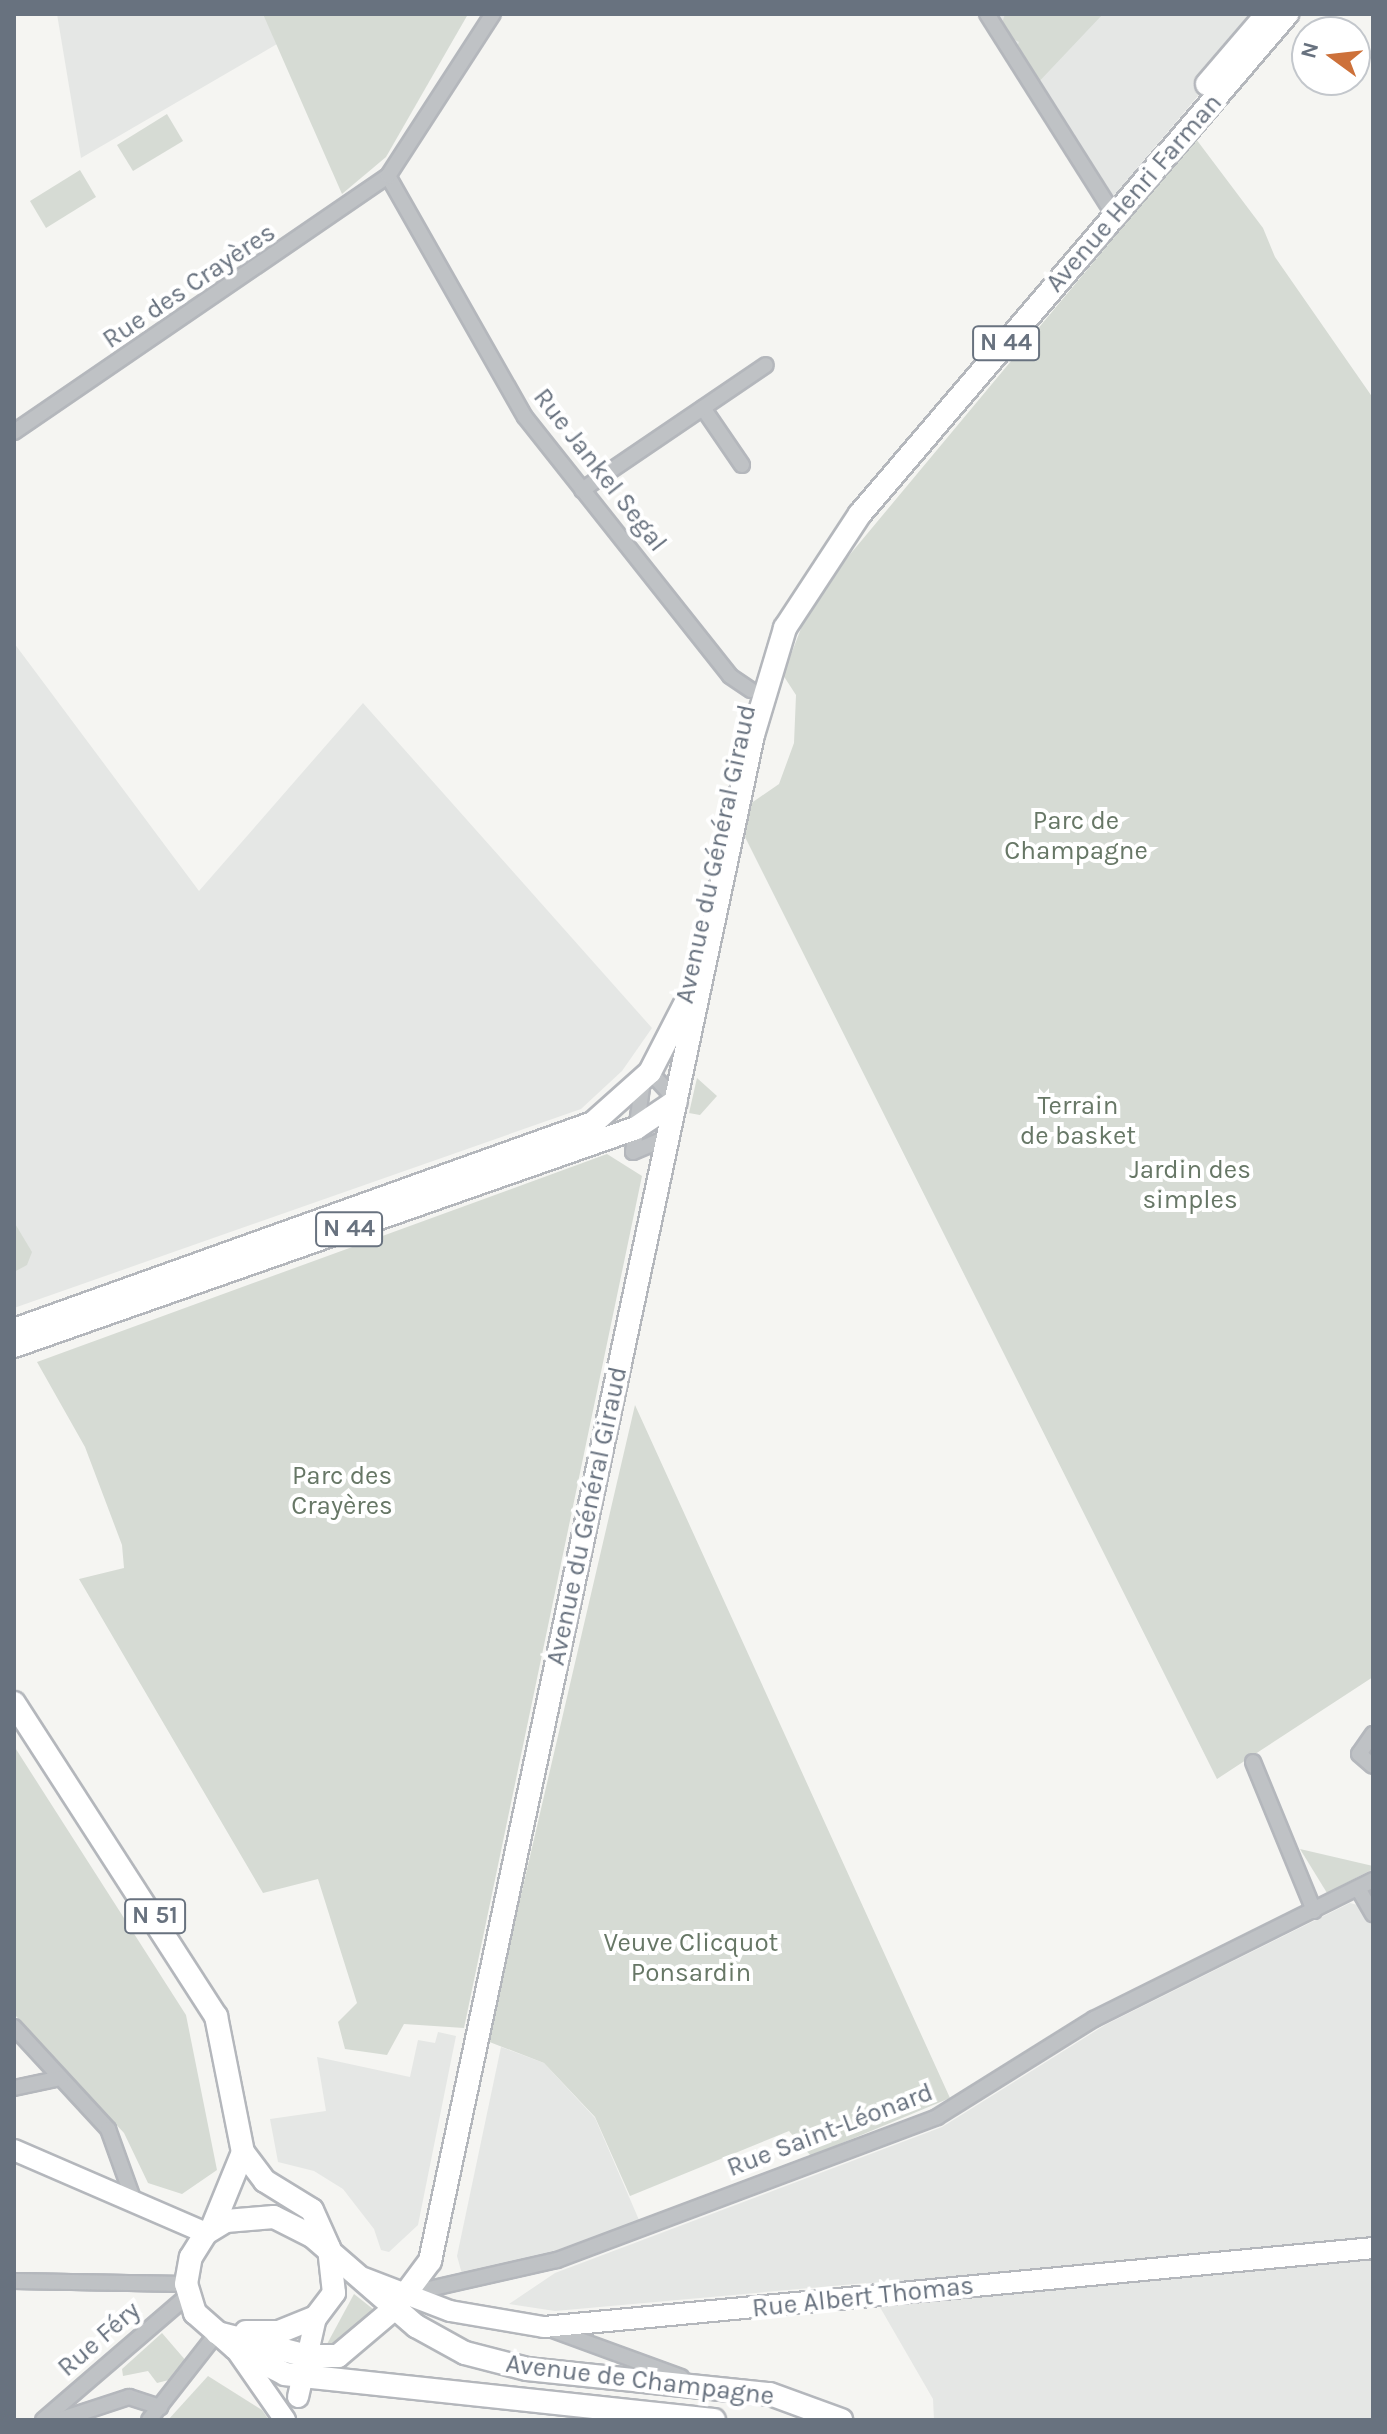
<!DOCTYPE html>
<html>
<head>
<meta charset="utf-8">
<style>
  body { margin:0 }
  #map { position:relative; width:1387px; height:2434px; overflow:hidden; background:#f5f5f2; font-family:Karla,sans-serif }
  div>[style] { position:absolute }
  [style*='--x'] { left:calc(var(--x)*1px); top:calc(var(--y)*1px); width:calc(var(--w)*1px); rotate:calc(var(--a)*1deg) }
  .built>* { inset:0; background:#e5e7e5 }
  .green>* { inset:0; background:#d6dbd4 }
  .roads { filter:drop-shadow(2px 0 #b4b7bc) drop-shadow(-2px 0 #b4b7bc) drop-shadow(0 2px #b4b7bc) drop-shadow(0 -2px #b4b7bc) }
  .street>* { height:14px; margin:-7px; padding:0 7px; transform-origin:7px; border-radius:7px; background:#bfc2c5 }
  .secondary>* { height:20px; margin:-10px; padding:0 10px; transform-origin:10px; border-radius:10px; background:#fff }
  .primary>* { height:22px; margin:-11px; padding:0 11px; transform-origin:11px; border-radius:11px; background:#fff }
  span { translate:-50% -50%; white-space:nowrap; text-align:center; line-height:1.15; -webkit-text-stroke:8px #fff; paint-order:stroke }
  .shield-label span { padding:2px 6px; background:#fff; border:2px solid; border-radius:6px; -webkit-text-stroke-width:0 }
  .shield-label { font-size:24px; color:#68727f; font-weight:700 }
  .street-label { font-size:26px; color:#68727f }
  .park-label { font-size:26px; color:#677766 }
  .frame { position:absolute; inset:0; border:16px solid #68727f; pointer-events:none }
  .north { position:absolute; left:1291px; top:16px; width:80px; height:80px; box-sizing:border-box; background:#fff; border:2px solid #c3c7cc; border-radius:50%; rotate:285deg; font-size:22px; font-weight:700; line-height:32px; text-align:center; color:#68727f }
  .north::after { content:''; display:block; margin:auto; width:28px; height:36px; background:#cd713a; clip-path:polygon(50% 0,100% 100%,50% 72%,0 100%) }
</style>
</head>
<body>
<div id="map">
  <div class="built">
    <i style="clip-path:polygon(57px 14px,468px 14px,403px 123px,343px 188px,277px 44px,81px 158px)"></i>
    <i style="clip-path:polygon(987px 14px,1267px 14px,1107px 204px)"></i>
    <i style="clip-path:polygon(14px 643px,199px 891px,363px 703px,652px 1028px,622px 1071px,581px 1109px,14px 1308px)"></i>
    <i style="clip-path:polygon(1350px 1903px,1362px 1906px,1373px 1924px,1373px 2420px,934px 2420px,933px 2399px,866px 2283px,555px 2311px,509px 2304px,555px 2273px,942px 2127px,1105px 2025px)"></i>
    <i style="clip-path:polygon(438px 2032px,456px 2036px,418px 2225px,389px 2252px,381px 2250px,374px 2229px,343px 2189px,314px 2171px,278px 2162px,270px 2119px,326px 2111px,317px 2057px,410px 2077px,418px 2040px,435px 2043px)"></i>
    <i style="clip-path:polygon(501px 2047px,544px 2063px,595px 2118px,639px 2220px,550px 2253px,462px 2274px,457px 2256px)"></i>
  </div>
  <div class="green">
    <i style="clip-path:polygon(263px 14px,468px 14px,386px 157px,342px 194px)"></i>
    <i style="clip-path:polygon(1005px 14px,1103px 14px,1033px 88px,1014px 55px,1019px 42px,999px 32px)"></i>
    <i style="clip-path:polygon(167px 114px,183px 141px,133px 171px,117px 145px)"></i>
    <i style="clip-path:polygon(1196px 139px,1263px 228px,1275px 257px,1373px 398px,1373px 1677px,1217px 1779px,745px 837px,750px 804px,779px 784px,794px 743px,796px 695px,783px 675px,812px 600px)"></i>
    <i style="clip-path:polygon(80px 170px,96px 197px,46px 228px,30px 201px)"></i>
    <i style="clip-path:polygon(697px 1078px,717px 1096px,700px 1115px,689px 1113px)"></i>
    <i style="clip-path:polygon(607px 1154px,642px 1176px,464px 2028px,404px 2024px,387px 2055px,345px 2049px,338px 2022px,357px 2003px,318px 1879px,263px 1893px,79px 1579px,124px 1568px,122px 1545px,85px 1447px,37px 1362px)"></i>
    <i style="clip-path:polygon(14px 1222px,32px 1252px,27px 1265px,14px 1272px)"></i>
    <i style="clip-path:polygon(635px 1405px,950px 2098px,811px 2156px,789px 2131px,630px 2196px,595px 2117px,544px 2063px,487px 2041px)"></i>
    <i style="clip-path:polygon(14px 1746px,186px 2015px,217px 2170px,182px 2194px,148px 2183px,124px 2133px,14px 2014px)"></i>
    <i style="clip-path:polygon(1300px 1849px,1373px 1866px,1373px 1869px,1327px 1893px)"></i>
    <i style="clip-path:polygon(354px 2294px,373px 2309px,330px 2346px,327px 2344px)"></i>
    <i style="clip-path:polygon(162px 2333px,187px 2362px,173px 2379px,157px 2383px,148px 2371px,123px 2376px,122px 2369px)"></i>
    <i style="clip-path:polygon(208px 2376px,262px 2410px,269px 2420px,168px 2420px)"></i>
  </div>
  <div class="roads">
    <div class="street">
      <i style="--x:987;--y:14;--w:225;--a:57.7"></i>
      <i style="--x:388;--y:176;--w:277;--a:60.4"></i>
      <i style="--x:525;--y:417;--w:330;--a:51.6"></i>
      <i style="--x:730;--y:676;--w:25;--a:34"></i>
      <i style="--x:703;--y:408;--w:69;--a:55.6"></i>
      <i style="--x:14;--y:432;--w:453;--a:-34.4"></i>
      <i style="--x:388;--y:176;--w:193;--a:-57.1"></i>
      <i style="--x:582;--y:490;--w:222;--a:-34.2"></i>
      <i style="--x:650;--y:1072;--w:38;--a:47"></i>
      <i style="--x:633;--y:1152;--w:72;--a:-82"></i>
      <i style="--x:633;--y:1152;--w:36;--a:-23"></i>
      <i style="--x:1373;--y:1734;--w:24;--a:125"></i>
      <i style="--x:1359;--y:1754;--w:18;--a:41"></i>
      <i style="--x:1253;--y:1762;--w:161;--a:67.7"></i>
      <i style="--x:1359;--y:1890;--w:28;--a:60"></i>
      <i style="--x:14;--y:2027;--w:139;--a:47.3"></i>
      <i style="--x:108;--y:2129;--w:80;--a:70.2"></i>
      <i style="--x:14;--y:2088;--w:48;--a:-12"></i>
      <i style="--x:14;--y:2281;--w:172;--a:1"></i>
      <i style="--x:407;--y:2294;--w:154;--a:-12.8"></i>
      <i style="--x:557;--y:2260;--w:406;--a:-20.6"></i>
      <i style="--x:937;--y:2117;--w:185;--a:-32"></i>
      <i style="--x:1094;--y:2019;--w:312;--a:-26.5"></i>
      <i style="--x:547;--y:2328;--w:143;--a:20.1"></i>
      <i style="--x:43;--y:2420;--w:190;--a:-40.7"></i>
      <i style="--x:59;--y:2420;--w:74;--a:-18.2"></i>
      <i style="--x:129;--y:2397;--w:33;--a:18"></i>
      <i style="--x:149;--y:2420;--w:110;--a:-52"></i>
    </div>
    <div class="secondary">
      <i style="--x:14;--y:2150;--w:209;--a:23.4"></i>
      <i style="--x:364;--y:2278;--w:92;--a:21"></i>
      <i style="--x:450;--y:2311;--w:95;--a:9.7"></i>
      <i style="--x:544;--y:2327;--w:833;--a:-5.44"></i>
      <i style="--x:235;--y:2348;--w:88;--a:55.2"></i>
      <i style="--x:298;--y:2397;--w:82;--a:-77.3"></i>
    </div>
    <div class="primary">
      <i style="--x:1207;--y:84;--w:92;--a:-49.4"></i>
      <i style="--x:14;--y:1330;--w:615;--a:-19.67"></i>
      <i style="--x:593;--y:1123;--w:76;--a:-41.8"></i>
      <i style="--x:650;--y:1072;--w:79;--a:-62.8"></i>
      <i style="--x:14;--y:1346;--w:659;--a:-19.31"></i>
      <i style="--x:636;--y:1128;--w:48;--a:-34"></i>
      <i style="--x:14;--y:1703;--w:373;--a:57.2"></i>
      <i style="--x:216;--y:2016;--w:139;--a:78.8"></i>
      <i style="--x:243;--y:2152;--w:36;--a:53"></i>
      <i style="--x:265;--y:2181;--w:55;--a:31.7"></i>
      <i style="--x:312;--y:2210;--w:42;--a:65.9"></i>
      <i style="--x:329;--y:2248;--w:45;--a:83.7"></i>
      <i style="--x:334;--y:2293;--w:30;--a:127"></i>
      <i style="--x:316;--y:2317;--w:40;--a:158"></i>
      <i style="--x:279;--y:2332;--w:33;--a:180"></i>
      <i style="--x:212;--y:2228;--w:82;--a:-67.8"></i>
      <i style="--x:217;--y:2333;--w:93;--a:14.3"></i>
      <i style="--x:307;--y:2356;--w:31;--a:0"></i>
      <i style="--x:338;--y:2356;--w:75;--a:-40.1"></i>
      <i style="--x:395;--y:2308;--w:59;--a:-53.3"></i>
      <i style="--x:430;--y:2261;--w:1560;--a:-78.05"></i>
      <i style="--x:753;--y:735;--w:112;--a:-73.3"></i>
      <i style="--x:785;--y:628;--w:136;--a:-56.7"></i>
      <i style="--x:860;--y:514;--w:658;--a:-49.5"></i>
      <i style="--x:714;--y:2420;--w:431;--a:-173.9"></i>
      <i style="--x:285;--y:2374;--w:56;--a:-152.5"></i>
      <i style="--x:235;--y:2348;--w:53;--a:-138.8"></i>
      <i style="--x:195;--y:2313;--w:30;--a:-107"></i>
      <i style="--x:186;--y:2284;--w:27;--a:-80"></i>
      <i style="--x:191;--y:2257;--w:28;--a:-58"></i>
      <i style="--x:206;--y:2233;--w:23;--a:-31"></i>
      <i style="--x:226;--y:2221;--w:48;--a:-4.8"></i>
      <i style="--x:274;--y:2217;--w:42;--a:26.6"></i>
      <i style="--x:312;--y:2236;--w:138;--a:40.9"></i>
      <i style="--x:416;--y:2326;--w:56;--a:28.9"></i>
      <i style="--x:465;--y:2353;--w:64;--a:14.5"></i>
      <i style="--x:527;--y:2369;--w:244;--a:5.9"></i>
      <i style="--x:770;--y:2394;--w:76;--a:20.1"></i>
    </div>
  </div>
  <div class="shield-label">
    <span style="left:1006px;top:343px">N 44</span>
    <span style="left:349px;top:1229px">N 44</span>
    <span style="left:155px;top:1916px">N 51</span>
  </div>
  <div class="street-label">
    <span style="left:1134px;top:193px;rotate:-49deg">Avenue Henri Farman</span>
    <span style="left:189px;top:286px;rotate:-34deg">Rue des Crayères</span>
    <span style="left:600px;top:470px;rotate:52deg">Rue Jankel Segal</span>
    <span style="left:716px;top:854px;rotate:-78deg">Avenue du Général Giraud</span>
    <span style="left:587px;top:1516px;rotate:-78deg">Avenue du Général Giraud</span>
    <span style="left:830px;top:2130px;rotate:-21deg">Rue Saint-Léonard</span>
    <span style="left:863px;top:2297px;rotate:-6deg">Rue Albert Thomas</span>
    <span style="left:99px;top:2339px;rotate:-41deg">Rue Féry</span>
    <span style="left:640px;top:2380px;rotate:7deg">Avenue de Champagne</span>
  </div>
  <div class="park-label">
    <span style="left:1076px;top:836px">Parc de<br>Champagne</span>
    <span style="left:1078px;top:1121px">Terrain<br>de basket</span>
    <span style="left:1190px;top:1185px">Jardin des<br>simples</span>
    <span style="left:342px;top:1491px">Parc des<br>Crayères</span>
    <span style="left:691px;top:1958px">Veuve Clicquot<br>Ponsardin</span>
  </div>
  <div class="frame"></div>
  <div class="north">N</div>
</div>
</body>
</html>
